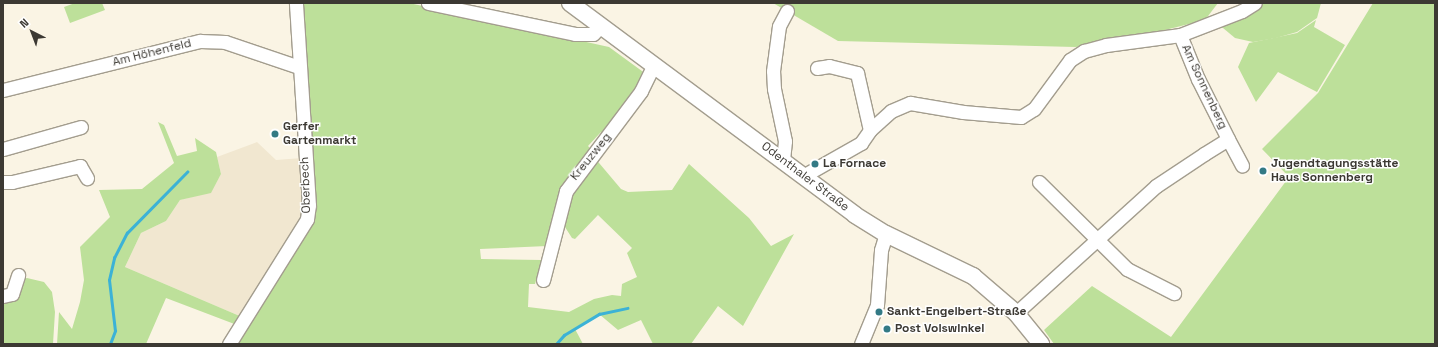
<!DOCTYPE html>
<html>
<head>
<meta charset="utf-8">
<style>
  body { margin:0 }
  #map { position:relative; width:1438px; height:347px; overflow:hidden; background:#faf4e4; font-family:"Space Grotesk",sans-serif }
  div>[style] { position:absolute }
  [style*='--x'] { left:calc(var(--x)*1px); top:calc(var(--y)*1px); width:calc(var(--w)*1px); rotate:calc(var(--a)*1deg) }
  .built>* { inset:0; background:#f1e7d0 }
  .green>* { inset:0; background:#bde09a }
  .stream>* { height:2.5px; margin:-1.25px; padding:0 1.25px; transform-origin:1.25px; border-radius:1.25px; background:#3cb2d6 }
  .roads { filter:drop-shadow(1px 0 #a39d8e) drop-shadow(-1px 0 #a39d8e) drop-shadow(0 1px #a39d8e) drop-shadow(0 -1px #a39d8e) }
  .minor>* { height:13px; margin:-6.5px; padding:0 6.5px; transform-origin:6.5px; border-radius:6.5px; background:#fff }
  .major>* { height:16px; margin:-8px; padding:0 8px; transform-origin:8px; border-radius:8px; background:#fff }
  .dots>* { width:11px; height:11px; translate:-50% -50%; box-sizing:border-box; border:2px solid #fff; border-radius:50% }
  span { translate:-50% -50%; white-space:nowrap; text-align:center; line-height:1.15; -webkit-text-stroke:3px #fff; paint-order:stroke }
  .street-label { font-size:12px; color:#3c3933 }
  .poi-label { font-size:12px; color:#3c3933; font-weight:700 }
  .left { translate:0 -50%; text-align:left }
  .frame { position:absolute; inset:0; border:4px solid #3c3933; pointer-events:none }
  .north { position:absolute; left:12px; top:12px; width:40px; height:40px; -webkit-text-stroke:3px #fff; paint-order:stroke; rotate:318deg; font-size:11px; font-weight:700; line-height:16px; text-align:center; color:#3c3933 }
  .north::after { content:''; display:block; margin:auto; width:14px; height:18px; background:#3c3933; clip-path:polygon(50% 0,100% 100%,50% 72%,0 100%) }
</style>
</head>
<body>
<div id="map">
  <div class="built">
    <i style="clip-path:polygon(257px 142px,276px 160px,302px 158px,305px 195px,302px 216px,242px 317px,125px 267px,141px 233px,166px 221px,180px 200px,211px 192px,221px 174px,217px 157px)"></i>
  </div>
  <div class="green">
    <i style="clip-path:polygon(75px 3px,102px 3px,105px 10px,70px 23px,64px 7px)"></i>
    <i style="clip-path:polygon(298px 3px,409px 3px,609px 47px,646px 74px,607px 136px,601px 132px,588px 146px,593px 151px,581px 165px,576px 165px,558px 200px,547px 246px,480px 249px,481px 259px,542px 260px,535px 284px,529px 284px,528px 307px,569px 312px,594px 299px,612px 295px,621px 296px,622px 284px,637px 277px,627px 253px,632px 248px,598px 215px,575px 239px,572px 238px,563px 224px,564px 202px,594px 157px,621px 189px,628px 192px,672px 190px,689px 164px,749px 218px,771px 246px,794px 234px,743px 326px,718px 306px,691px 344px,653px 344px,641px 320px,618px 330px,599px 314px,575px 329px,583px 344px,233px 344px,308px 223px)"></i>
    <i style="clip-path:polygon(773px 3px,1218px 3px,1205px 20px,1105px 45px,1075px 47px,838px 41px)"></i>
    <i style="clip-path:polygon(1261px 3px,1321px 3px,1317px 18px,1297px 32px,1276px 38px,1253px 42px,1235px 38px,1217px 23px)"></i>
    <i style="clip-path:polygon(1373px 3px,1435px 3px,1435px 344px,1054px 344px,1044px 330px,1092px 286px,1171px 337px,1289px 177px,1262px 149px,1318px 93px)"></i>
    <i style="clip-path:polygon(1316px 20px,1314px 27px,1345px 45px,1317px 92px,1278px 72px,1256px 102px,1238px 67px,1249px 43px,1297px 33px)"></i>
    <i style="clip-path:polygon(158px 122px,164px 125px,177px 156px,197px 151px,195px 138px,216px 152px,221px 174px,211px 193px,180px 200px,166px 221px,141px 233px,125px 267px,242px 317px,237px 325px,166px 298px,146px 344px,57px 344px,59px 312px,72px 329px,80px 302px,84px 280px,80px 247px,110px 217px,99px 190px,142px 189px,174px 163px)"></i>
    <i style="clip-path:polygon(27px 278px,44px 282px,52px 292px,55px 312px,53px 344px,3px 344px,3px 305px,9px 301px,21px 280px)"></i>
  </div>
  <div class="stream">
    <i style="--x:110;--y:344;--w:14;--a:-69"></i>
    <i style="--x:115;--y:331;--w:51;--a:-96.7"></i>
    <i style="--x:109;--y:280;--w:23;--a:-77"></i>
    <i style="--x:114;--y:258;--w:28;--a:-63"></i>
    <i style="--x:127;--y:233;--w:86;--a:-45.5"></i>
    <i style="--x:556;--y:344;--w:12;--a:-48"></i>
    <i style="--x:564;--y:335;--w:41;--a:-31"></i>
    <i style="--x:599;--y:314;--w:29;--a:-12"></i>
  </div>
  <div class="roads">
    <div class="minor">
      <i style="--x:428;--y:3;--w:150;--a:11.9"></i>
      <i style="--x:575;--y:34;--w:18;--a:0"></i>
      <i style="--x:593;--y:34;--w:10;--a:-45"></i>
      <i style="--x:1180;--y:35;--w:48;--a:67.8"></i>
      <i style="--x:1198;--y:79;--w:67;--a:63.4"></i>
      <i style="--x:817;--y:68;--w:12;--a:-9"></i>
      <i style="--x:829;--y:66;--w:29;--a:14"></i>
      <i style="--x:857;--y:73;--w:58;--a:77.2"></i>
      <i style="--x:3;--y:90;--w:203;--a:-14"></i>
      <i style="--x:200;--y:41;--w:25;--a:2"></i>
      <i style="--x:225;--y:42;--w:78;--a:18.7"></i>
      <i style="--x:3;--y:149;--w:81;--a:-15.8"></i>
      <i style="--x:783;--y:160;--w:19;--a:-84"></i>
      <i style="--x:785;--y:141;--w:53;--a:-101.9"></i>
      <i style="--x:774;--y:89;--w:18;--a:-93"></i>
      <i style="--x:773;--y:71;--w:45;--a:-82.4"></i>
      <i style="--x:779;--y:26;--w:17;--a:-62"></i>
      <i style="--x:803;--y:176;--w:67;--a:-29.6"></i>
      <i style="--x:861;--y:143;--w:16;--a:-55"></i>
      <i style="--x:870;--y:130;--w:28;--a:-42"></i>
      <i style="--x:891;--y:111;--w:21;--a:-23"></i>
      <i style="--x:910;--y:103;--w:54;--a:9.6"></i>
      <i style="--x:963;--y:112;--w:58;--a:4.9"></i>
      <i style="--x:1021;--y:117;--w:15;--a:-32"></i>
      <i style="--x:1034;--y:109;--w:61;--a:-53.7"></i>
      <i style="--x:1070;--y:60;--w:17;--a:-33"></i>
      <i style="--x:1084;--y:51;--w:23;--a:-15"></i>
      <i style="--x:1106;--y:45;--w:75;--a:-7.7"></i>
      <i style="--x:1180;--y:35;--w:66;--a:-21.2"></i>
      <i style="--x:1242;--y:11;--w:15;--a:-32"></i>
      <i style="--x:3;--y:182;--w:9;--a:0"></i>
      <i style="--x:12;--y:182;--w:70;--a:-13.2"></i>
      <i style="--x:80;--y:166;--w:14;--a:60"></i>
      <i style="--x:1039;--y:182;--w:124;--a:44.7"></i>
      <i style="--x:1127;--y:269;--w:53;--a:27.1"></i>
      <i style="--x:543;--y:280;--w:92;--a:-75.5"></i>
      <i style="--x:566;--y:191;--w:125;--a:-53.1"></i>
      <i style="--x:641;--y:91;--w:28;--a:-64"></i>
      <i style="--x:3;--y:296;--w:9;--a:-13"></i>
      <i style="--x:12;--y:294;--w:20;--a:-72"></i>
      <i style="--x:1016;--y:313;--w:189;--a:-42.2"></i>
      <i style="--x:1156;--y:186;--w:58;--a:-33.7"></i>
      <i style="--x:1204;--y:154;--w:28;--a:-32"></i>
      <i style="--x:1228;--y:139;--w:30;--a:62"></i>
      <i style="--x:229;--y:344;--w:147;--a:-58"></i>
      <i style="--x:307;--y:219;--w:14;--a:-82"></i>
      <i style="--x:309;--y:205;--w:202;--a:-93.7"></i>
      <i style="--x:861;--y:344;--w:42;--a:-67.7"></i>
      <i style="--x:877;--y:305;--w:55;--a:-85.8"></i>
      <i style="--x:881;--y:250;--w:17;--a:-73"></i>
    </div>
    <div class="major">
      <i style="--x:570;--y:3;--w:355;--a:36.6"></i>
      <i style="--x:855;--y:215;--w:36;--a:32"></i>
      <i style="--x:886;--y:234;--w:97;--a:25.8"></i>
      <i style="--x:973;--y:276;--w:57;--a:40.7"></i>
      <i style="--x:1016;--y:313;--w:40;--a:51"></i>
    </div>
  </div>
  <div class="dots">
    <i style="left:275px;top:134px;background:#337a85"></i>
    <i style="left:815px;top:164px;background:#337a85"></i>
    <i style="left:1263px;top:171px;background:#337a85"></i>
    <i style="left:879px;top:312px;background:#337a85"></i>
    <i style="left:887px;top:329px;background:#337a85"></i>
  </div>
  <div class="street-label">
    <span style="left:152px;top:53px;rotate:-14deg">Am Höhenfeld</span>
    <span style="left:1204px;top:87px;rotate:65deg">Am Sonnenberg</span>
    <span style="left:591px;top:157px;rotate:-51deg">Kreuzweg</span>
    <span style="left:805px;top:177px;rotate:37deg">Odenthaler Straße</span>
    <span style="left:306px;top:185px;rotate:-92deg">Oberbech</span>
  </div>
  <div class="poi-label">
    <span class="left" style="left:283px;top:134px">Gerfer<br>Gartenmarkt</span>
    <span class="left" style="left:823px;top:164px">La Fornace</span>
    <span class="left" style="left:1271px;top:171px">Jugendtagungsstätte<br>Haus Sonnenberg</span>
    <span class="left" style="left:887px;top:312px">Sankt-Engelbert-Straße</span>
    <span class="left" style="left:895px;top:329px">Post Voiswinkel</span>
  </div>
  <div class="frame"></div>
  <div class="north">N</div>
</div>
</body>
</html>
